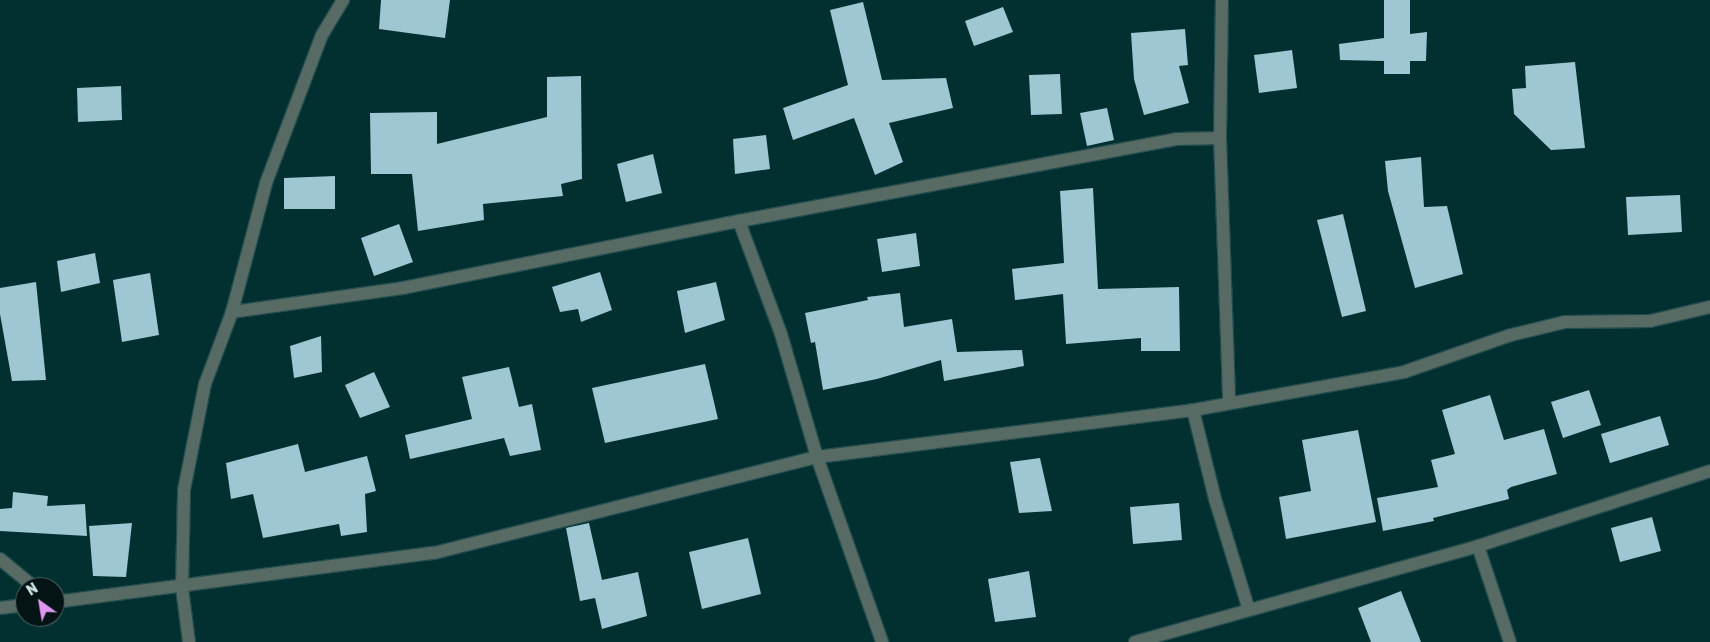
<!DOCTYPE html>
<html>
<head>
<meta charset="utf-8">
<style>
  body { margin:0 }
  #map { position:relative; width:1710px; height:642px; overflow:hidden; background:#022f30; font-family:Rubik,sans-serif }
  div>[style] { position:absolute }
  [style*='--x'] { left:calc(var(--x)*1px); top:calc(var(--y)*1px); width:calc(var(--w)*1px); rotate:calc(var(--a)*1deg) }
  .building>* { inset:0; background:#9fc6d3 }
  .roads { filter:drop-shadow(1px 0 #234c4d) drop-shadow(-1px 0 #234c4d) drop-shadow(0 1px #234c4d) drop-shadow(0 -1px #234c4d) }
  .minor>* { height:12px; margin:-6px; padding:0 6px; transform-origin:6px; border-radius:6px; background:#576b64 }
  span { translate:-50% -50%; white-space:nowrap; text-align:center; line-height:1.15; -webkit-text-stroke:5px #041414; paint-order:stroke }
  .north { position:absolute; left:15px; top:577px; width:50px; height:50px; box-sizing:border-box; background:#041414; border:1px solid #556767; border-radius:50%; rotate:328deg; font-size:14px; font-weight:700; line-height:20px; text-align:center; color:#cee3e4 }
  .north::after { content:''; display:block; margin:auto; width:18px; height:22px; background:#de98f2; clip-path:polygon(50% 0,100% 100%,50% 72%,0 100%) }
</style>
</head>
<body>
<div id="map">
  <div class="building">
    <i style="clip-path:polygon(381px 0,450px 0,445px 38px,379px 29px)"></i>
    <i style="clip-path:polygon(1384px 0,1410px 0,1410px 34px,1427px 32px,1426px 61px,1410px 61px,1410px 74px,1384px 74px,1384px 61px,1340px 60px,1339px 44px,1384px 38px)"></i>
    <i style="clip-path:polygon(863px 2px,882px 80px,946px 78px,953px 108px,889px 123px,903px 162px,875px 175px,854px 118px,793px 140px,783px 108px,848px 85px,830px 10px)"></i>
    <i style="clip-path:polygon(1003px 7px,1013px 32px,974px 46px,965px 21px)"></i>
    <i style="clip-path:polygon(1185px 29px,1188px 65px,1179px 66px,1189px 103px,1144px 115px,1134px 79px,1131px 33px)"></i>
    <i style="clip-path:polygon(1292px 50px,1297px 88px,1259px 93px,1254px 55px)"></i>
    <i style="clip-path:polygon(1575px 62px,1585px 148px,1551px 150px,1514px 114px,1512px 89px,1526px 88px,1525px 66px)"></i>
    <i style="clip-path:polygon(1060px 74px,1062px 114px,1031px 115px,1029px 75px)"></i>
    <i style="clip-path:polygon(581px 76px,582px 179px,561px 184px,563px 196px,483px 204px,484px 220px,418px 231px,412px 174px,371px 174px,370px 113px,437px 112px,437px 144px,547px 117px,547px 77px)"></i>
    <i style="clip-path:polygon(121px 86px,122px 120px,78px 122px,77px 88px)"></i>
    <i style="clip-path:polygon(1107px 108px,1114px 140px,1087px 146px,1080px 113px)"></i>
    <i style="clip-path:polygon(766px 135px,770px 169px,735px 174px,733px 139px)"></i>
    <i style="clip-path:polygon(653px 154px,662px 193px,626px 202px,617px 164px)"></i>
    <i style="clip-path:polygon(1421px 157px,1424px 207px,1447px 206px,1463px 274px,1415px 288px,1388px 191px,1385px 161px)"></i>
    <i style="clip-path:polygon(335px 176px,335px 209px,284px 209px,284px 178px)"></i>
    <i style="clip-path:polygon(1093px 188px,1098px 289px,1179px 287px,1180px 351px,1141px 351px,1141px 338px,1066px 344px,1063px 294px,1015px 300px,1012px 269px,1064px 263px,1060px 191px)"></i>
    <i style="clip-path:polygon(1680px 195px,1682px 232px,1628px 235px,1626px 197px)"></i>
    <i style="clip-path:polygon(1343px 214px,1366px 311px,1342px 317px,1317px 220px)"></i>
    <i style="clip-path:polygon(399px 224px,413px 262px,374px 276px,361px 238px)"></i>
    <i style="clip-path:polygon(916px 233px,920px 266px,882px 272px,877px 239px)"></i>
    <i style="clip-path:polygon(95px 253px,100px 283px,61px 292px,57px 261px)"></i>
    <i style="clip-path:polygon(600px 272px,612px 310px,581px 322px,578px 309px,560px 312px,552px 287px)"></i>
    <i style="clip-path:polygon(150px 273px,159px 335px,122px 342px,113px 280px)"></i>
    <i style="clip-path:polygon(36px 282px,46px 380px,12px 381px,0 314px,0 288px)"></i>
    <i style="clip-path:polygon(716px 282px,725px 320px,685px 333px,677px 291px)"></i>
    <i style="clip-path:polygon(900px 293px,904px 327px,952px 319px,957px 352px,1022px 350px,1024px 366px,944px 381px,941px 360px,877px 379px,823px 390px,815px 342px,811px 343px,805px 313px,868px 300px,867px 297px)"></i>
    <i style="clip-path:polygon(321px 336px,322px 372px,294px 378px,290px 346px)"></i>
    <i style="clip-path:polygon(705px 364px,718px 419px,605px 443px,592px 388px)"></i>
    <i style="clip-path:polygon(509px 367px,519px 407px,532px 404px,541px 450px,510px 456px,504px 438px,410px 459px,405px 435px,472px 419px,462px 377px)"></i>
    <i style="clip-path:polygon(374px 372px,390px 407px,360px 418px,345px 385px)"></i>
    <i style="clip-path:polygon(1589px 390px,1601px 425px,1563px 438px,1551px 402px)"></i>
    <i style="clip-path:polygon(1490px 395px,1504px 440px,1544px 429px,1557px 474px,1511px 487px,1507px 490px,1509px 499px,1433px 518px,1434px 521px,1383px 531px,1377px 498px,1438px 487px,1431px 460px,1455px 454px,1442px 410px)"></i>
    <i style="clip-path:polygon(1660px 416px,1669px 445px,1610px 463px,1601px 434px)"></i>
    <i style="clip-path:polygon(1358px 430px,1376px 522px,1286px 539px,1279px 497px,1311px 491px,1302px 440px)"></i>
    <i style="clip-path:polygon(298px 444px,305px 472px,367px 456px,376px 491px,365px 494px,367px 532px,341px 536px,339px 524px,263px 538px,253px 494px,231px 499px,226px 463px)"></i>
    <i style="clip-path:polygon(1040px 458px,1052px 511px,1019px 513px,1010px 462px)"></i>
    <i style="clip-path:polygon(13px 492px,48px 496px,47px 506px,85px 504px,87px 536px,0 531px,0 509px,12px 508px)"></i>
    <i style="clip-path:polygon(1179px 503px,1182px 540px,1133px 544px,1130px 507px)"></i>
    <i style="clip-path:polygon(1652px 517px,1661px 551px,1620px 562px,1611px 528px)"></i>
    <i style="clip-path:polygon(132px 523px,126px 577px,93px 576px,89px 526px)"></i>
    <i style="clip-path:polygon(589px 523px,602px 580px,638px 572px,647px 616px,602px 629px,595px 598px,580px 601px,566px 528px)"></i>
    <i style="clip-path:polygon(748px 538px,761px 594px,702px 609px,689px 552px)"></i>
    <i style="clip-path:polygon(1029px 571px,1036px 617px,995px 622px,988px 579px)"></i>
    <i style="clip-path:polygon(1401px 591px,1421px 642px,1371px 642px,1358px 608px)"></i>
  </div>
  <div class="roads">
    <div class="minor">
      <i style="--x:1220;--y:138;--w:138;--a:-89.2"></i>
      <i style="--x:739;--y:221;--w:121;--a:69.6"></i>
      <i style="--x:781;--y:334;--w:128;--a:73.7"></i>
      <i style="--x:817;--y:457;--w:196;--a:70.6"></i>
      <i style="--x:232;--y:312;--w:173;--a:-8"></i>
      <i style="--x:403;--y:288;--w:343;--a:-11.3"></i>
      <i style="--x:739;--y:221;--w:446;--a:-10.6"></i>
      <i style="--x:1177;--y:139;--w:43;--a:-1.3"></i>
      <i style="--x:1220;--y:138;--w:264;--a:88"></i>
      <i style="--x:1193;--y:410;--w:92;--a:76.1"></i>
      <i style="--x:1215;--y:499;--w:116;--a:73"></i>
      <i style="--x:1478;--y:546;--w:101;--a:71.6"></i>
      <i style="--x:0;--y:559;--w:44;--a:39.5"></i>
      <i style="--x:55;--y:602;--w:382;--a:-7.4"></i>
      <i style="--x:434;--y:553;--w:395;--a:-14.1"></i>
      <i style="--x:817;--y:457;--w:379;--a:-7.1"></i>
      <i style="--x:1193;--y:410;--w:214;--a:-10.2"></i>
      <i style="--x:1404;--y:372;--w:113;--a:-19.1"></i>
      <i style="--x:1511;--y:335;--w:56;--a:-13.5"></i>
      <i style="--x:1565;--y:322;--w:85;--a:-0.7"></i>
      <i style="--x:1650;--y:321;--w:62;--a:-13.1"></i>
      <i style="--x:0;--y:608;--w:25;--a:-7"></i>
      <i style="--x:189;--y:642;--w:54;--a:-97.4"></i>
      <i style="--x:182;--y:588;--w:98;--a:-88.8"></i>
      <i style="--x:184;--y:490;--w:108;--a:-78.8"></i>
      <i style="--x:205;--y:384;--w:77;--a:-69.4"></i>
      <i style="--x:232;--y:312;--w:133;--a:-75.2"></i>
      <i style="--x:266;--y:183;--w:158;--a:-69.3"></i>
      <i style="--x:322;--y:35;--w:41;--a:-59"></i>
      <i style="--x:1135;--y:642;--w:356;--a:-15.6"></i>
      <i style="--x:1478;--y:546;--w:244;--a:-17.9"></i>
    </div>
  </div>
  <div class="north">N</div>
</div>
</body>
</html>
